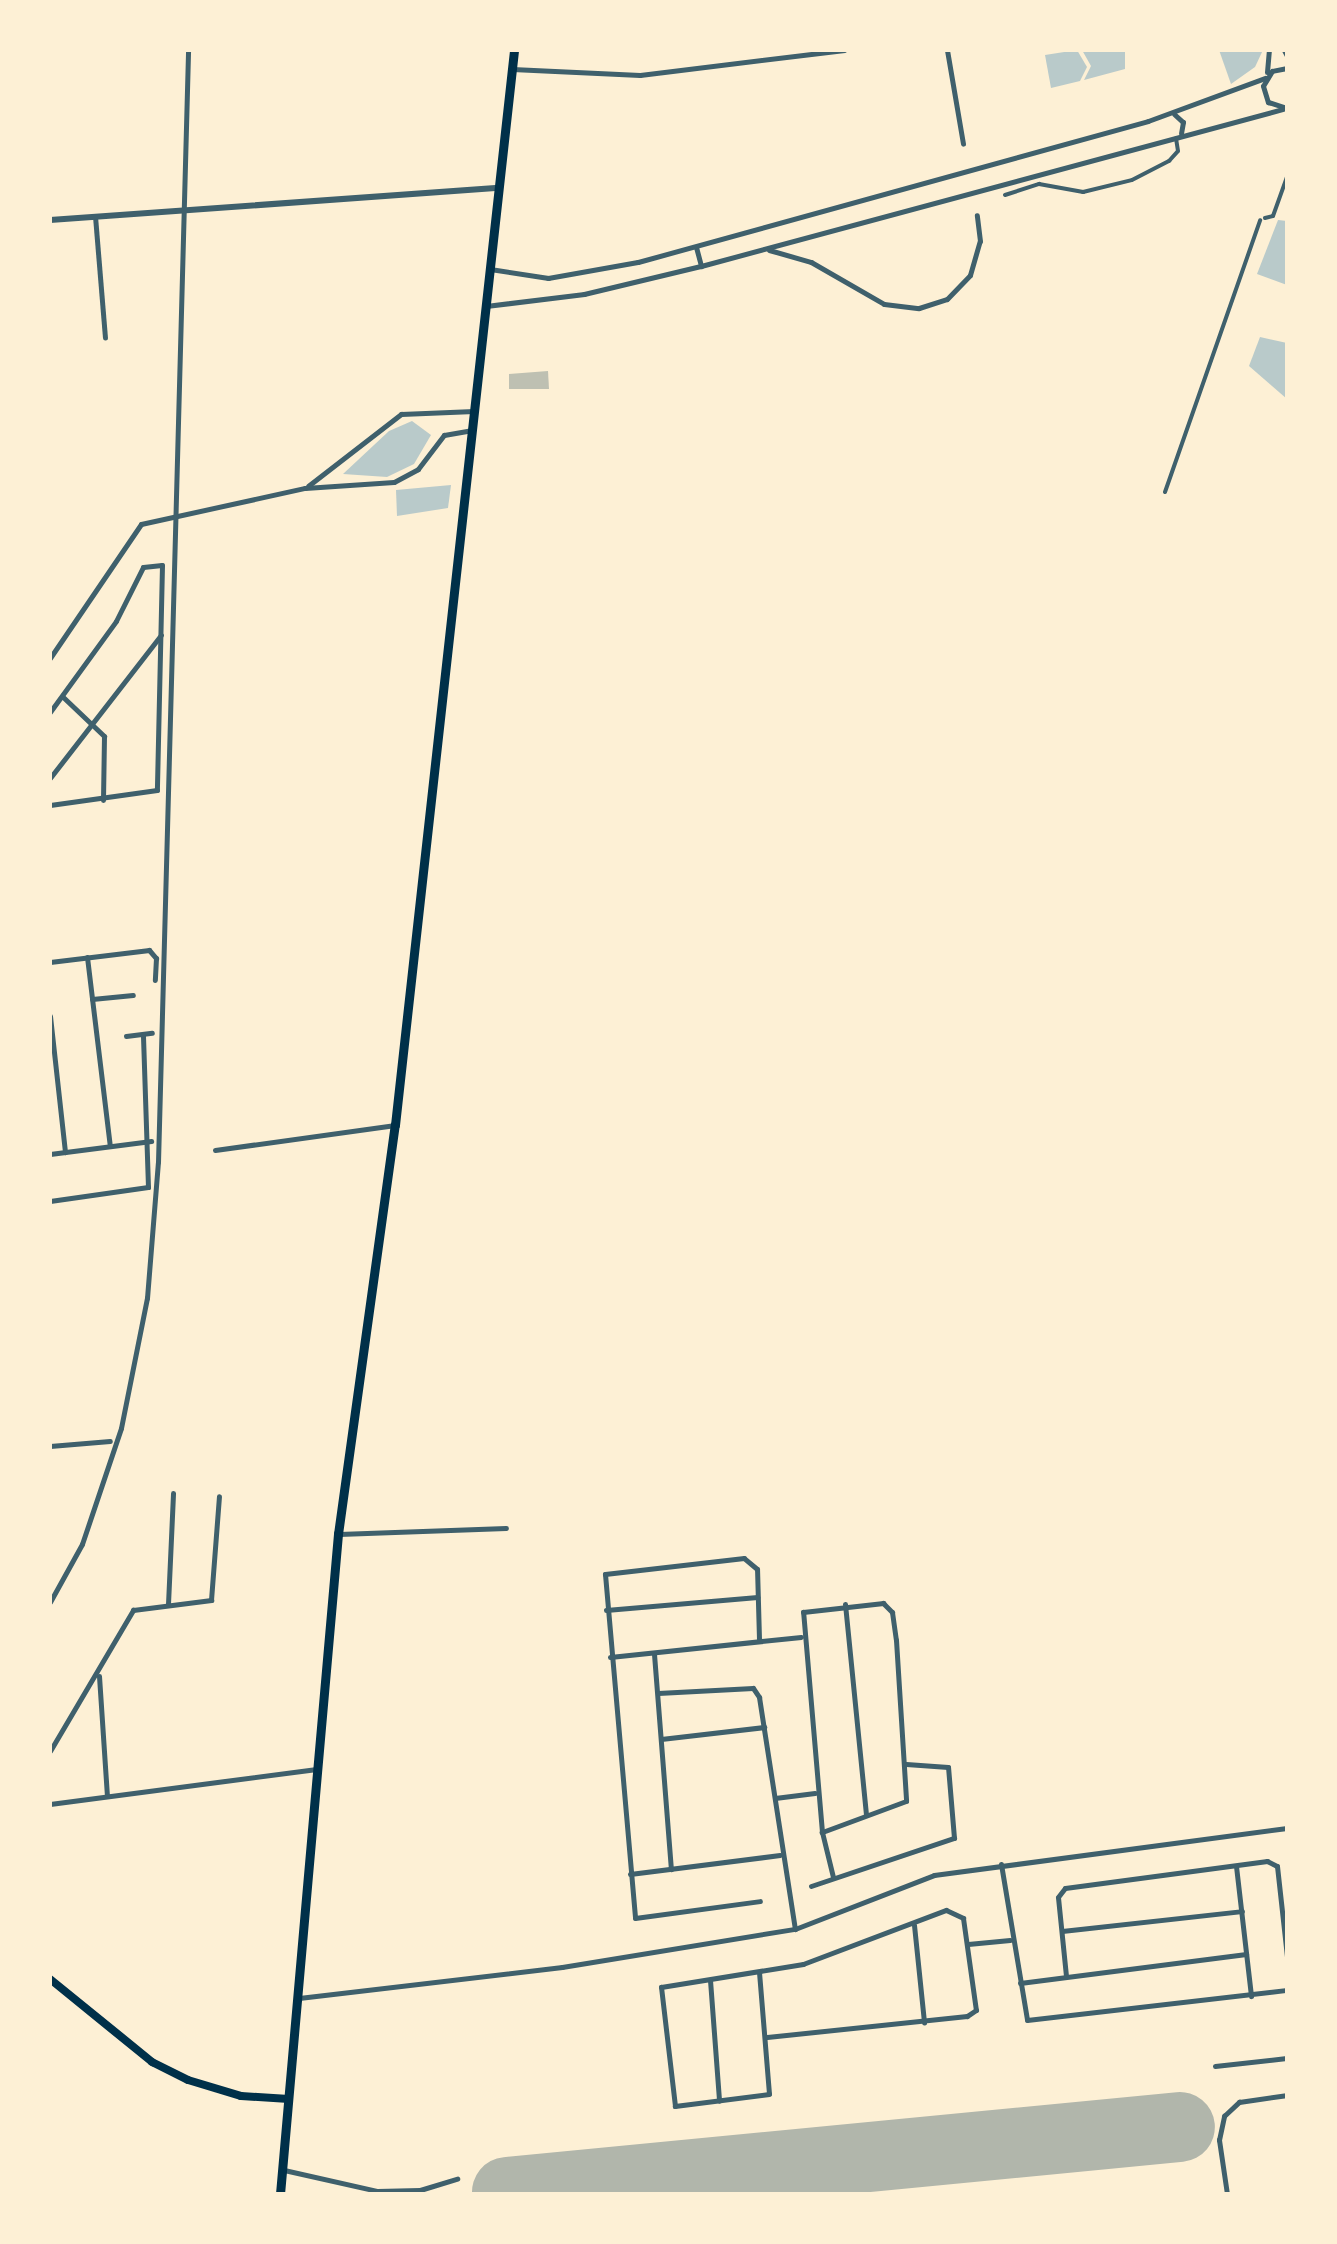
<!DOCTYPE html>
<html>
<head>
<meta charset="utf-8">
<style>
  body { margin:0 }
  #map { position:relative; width:1337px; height:2244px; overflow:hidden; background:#fdf0d5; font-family:"Noto Serif",serif }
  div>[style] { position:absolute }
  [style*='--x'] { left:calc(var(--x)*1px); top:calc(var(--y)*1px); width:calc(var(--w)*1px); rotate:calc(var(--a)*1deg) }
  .green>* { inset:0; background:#b9caca }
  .runway>* { height:70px; margin:-35px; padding:0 35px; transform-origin:35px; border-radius:35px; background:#b1b6ab }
  .building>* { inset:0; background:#bec0b2 }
  .pedestrian>* { height:4px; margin:-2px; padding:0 2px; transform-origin:2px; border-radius:2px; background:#3f606c }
  .minor>* { height:5px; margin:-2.5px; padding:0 2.5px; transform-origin:2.5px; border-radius:2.5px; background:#3f606c }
  .tertiary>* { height:6px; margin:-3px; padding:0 3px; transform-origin:3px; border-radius:3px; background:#3f606c }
  .secondary>* { height:8px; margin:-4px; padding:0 4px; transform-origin:4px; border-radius:4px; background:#003049 }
  .trunk>* { height:9px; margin:-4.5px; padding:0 4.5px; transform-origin:4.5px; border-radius:4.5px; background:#003049 }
  span { translate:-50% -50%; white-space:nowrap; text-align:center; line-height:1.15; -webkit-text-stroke:10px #fdf0d5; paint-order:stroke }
  .frame { position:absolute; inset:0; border:52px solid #fdf0d5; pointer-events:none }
</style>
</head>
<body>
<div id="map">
  <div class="green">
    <i style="clip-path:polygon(1077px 50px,1087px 67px,1080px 81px,1051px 88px,1045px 55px)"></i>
    <i style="clip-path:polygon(1082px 50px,1125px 50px,1125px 69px,1084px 80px,1091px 66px)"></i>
    <i style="clip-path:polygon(1219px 50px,1263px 50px,1255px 67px,1231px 84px)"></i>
    <i style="clip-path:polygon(1278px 220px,1287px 221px,1287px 285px,1257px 274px)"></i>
    <i style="clip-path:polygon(1260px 337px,1287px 343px,1287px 399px,1249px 366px)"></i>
    <i style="clip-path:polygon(412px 421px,431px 435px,414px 464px,387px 477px,343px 474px,389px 431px)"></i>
    <i style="clip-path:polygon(451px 485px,448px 508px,397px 516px,396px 490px)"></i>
  </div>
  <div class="runway">
    <i style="--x:507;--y:2192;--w:676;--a:-5.52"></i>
  </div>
  <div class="building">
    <i style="clip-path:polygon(548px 371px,549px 389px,509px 389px,509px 374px)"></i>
  </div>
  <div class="pedestrian">
    <i style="--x:1005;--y:195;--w:36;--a:-18"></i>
    <i style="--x:1039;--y:184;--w:45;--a:10.3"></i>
    <i style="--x:1083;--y:192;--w:50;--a:-13.8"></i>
    <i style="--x:1132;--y:180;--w:42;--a:-27.2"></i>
    <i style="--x:1169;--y:161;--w:13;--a:-48"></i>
    <i style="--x:1178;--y:151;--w:13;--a:-99"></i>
    <i style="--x:1265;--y:218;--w:8;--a:-14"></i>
    <i style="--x:1273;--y:216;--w:41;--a:-70.3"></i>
    <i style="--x:1165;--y:492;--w:288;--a:-70.7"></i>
  </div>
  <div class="minor">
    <i style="--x:947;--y:50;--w:95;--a:80.3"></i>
    <i style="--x:1284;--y:50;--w:7;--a:63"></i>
    <i style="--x:1287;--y:68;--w:15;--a:169"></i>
    <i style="--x:1272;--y:71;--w:17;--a:121"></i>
    <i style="--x:1263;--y:86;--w:17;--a:73"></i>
    <i style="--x:1268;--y:102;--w:20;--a:18"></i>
    <i style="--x:512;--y:69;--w:128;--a:2.7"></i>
    <i style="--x:640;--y:75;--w:206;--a:-7"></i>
    <i style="--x:1267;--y:72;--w:22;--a:-85"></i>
    <i style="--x:1174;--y:114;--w:12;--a:42"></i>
    <i style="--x:1183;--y:122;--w:11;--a:100"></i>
    <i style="--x:95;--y:216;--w:122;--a:85.3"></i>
    <i style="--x:696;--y:247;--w:20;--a:75"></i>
    <i style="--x:769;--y:250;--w:44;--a:15.9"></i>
    <i style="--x:811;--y:262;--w:84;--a:29.9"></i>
    <i style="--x:884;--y:304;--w:35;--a:7"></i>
    <i style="--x:919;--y:308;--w:29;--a:-18"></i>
    <i style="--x:947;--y:299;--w:33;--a:-46"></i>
    <i style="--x:970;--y:275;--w:35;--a:-74"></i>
    <i style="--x:980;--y:241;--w:26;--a:-97"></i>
    <i style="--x:490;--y:269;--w:59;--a:8.8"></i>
    <i style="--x:548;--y:278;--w:91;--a:-10.1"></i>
    <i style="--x:638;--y:262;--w:529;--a:-15.45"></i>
    <i style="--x:1148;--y:121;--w:125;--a:-20.2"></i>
    <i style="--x:486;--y:306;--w:99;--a:-7"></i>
    <i style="--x:584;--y:294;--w:120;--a:-13.5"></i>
    <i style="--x:701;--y:266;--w:603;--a:-15.1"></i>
    <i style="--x:308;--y:486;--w:118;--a:-37.7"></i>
    <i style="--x:401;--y:414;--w:73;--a:-2.4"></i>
    <i style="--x:50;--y:658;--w:162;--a:-55.8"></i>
    <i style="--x:141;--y:524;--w:168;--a:-12.4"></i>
    <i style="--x:305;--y:488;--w:89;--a:-3.9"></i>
    <i style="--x:394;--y:482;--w:27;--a:-28"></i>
    <i style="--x:418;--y:469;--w:43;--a:-52.6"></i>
    <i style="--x:444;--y:435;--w:29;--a:-10"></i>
    <i style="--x:63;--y:697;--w:57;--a:43.6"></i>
    <i style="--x:104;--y:736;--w:64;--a:90.9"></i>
    <i style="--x:50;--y:712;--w:112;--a:-54"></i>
    <i style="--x:116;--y:621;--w:60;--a:-63.4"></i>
    <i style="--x:143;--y:567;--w:19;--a:-6"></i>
    <i style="--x:162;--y:565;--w:225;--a:91.3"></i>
    <i style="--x:157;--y:790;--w:108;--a:172"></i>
    <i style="--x:50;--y:778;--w:181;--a:-52.2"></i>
    <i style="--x:87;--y:957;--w:190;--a:83.1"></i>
    <i style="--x:50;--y:962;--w:100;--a:-6.9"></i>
    <i style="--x:149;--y:950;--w:11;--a:49"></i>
    <i style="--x:156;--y:958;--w:22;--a:93"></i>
    <i style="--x:92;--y:999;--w:41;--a:-5.6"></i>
    <i style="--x:50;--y:1016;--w:137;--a:83.7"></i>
    <i style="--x:126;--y:1036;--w:26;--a:-7"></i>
    <i style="--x:215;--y:1150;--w:182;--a:-7.9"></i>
    <i style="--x:50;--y:1154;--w:102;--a:-7.3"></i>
    <i style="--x:50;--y:1201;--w:99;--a:-8.1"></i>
    <i style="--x:148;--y:1187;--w:152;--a:-91.9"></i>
    <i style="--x:50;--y:1446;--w:60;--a:-4.8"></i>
    <i style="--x:339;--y:1534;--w:167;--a:-2.1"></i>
    <i style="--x:50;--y:1602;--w:66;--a:-61.1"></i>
    <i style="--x:82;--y:1544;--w:122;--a:-71.4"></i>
    <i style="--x:121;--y:1428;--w:133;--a:-78.7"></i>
    <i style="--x:147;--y:1298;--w:136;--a:-85.4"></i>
    <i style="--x:158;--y:1162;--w:1112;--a:-88.45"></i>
    <i style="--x:883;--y:1603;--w:13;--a:45"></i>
    <i style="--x:892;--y:1612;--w:28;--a:82"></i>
    <i style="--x:896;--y:1640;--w:161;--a:86.4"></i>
    <i style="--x:906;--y:1801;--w:90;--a:159.7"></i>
    <i style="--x:822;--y:1832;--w:221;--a:-94.9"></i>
    <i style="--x:803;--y:1612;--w:81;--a:-6.4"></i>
    <i style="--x:168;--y:1604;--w:111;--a:-87.4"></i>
    <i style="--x:845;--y:1604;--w:212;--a:84.3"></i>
    <i style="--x:606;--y:1610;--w:152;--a:-4.9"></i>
    <i style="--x:759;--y:1639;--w:70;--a:-91.6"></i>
    <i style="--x:757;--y:1569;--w:17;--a:-140"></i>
    <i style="--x:744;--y:1558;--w:140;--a:173.4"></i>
    <i style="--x:605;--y:1574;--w:345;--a:85"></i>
    <i style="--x:635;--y:1918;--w:126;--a:-7.7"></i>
    <i style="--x:654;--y:1654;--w:216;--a:85.5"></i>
    <i style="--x:610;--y:1657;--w:192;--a:-6"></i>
    <i style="--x:99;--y:1676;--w:119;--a:86.2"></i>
    <i style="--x:658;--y:1693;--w:95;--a:-3"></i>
    <i style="--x:753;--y:1688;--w:11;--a:56"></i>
    <i style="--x:759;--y:1697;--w:235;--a:81.2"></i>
    <i style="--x:661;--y:1739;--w:104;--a:-6.6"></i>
    <i style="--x:50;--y:1751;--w:164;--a:-59.5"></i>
    <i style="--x:133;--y:1610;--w:79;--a:-7.3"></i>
    <i style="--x:211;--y:1600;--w:104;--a:-85.6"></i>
    <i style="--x:775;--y:1798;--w:40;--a:-7.1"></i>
    <i style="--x:50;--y:1804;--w:267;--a:-7.5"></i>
    <i style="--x:822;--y:1832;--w:46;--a:76.3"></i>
    <i style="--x:1001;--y:1864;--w:158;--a:80.5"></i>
    <i style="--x:1027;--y:2020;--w:262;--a:-6.6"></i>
    <i style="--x:1236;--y:1866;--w:131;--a:83.4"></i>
    <i style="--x:630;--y:1874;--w:151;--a:-7.2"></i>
    <i style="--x:811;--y:1886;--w:151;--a:-18.6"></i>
    <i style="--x:954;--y:1838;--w:71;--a:-94.8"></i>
    <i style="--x:948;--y:1767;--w:42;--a:-175.9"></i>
    <i style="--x:914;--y:1925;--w:98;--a:84.1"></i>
    <i style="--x:1062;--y:1931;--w:181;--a:-6.3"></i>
    <i style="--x:968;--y:1944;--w:42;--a:-5.4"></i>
    <i style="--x:759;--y:1972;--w:122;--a:85.3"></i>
    <i style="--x:769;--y:2094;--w:95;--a:172.7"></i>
    <i style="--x:675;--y:2106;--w:120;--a:-96.7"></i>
    <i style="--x:661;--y:1987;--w:144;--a:-9.2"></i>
    <i style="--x:803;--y:1964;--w:153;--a:-20.7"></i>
    <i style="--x:946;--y:1910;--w:19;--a:25"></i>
    <i style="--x:963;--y:1918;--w:93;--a:82"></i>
    <i style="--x:976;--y:2010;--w:11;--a:146"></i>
    <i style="--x:967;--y:2016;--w:201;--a:174"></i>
    <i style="--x:1066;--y:1976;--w:79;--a:-95.8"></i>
    <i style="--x:1058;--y:1897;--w:11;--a:-52"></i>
    <i style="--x:1065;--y:1888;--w:204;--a:-7.6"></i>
    <i style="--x:1267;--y:1861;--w:11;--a:27"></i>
    <i style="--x:1277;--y:1866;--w:92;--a:83.7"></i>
    <i style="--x:710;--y:1980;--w:121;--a:85.7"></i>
    <i style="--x:1020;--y:1983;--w:228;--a:-7.3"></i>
    <i style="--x:299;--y:1998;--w:265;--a:-6.7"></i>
    <i style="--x:562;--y:1967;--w:236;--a:-9.3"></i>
    <i style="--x:795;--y:1929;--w:149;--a:-21.2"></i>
    <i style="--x:934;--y:1875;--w:356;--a:-7.6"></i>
    <i style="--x:1215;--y:2066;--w:72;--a:-6.3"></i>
    <i style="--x:284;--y:2170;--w:95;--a:12.7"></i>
    <i style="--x:377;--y:2191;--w:43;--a:-1.3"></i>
    <i style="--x:420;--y:2190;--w:39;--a:-17"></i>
    <i style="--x:1227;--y:2194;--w:55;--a:-98.4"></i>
    <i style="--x:1219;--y:2140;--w:25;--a:-78"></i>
    <i style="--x:1224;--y:2116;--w:21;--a:-43"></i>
    <i style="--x:1239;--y:2102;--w:49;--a:-8.3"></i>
  </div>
  <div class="tertiary">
    <i style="--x:50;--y:220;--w:450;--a:-4.1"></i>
  </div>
  <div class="secondary">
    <i style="--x:50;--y:1979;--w:132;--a:39.1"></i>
    <i style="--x:152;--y:2062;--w:40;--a:26.6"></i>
    <i style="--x:188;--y:2080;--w:55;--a:16.8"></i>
    <i style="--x:241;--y:2096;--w:48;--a:3.6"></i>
  </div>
  <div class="trunk">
    <i style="--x:280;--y:2194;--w:663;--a:-84.98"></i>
    <i style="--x:338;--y:1534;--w:413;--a:-82.1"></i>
    <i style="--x:395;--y:1125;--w:1082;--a:-83.68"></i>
  </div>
  <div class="frame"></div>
</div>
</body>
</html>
